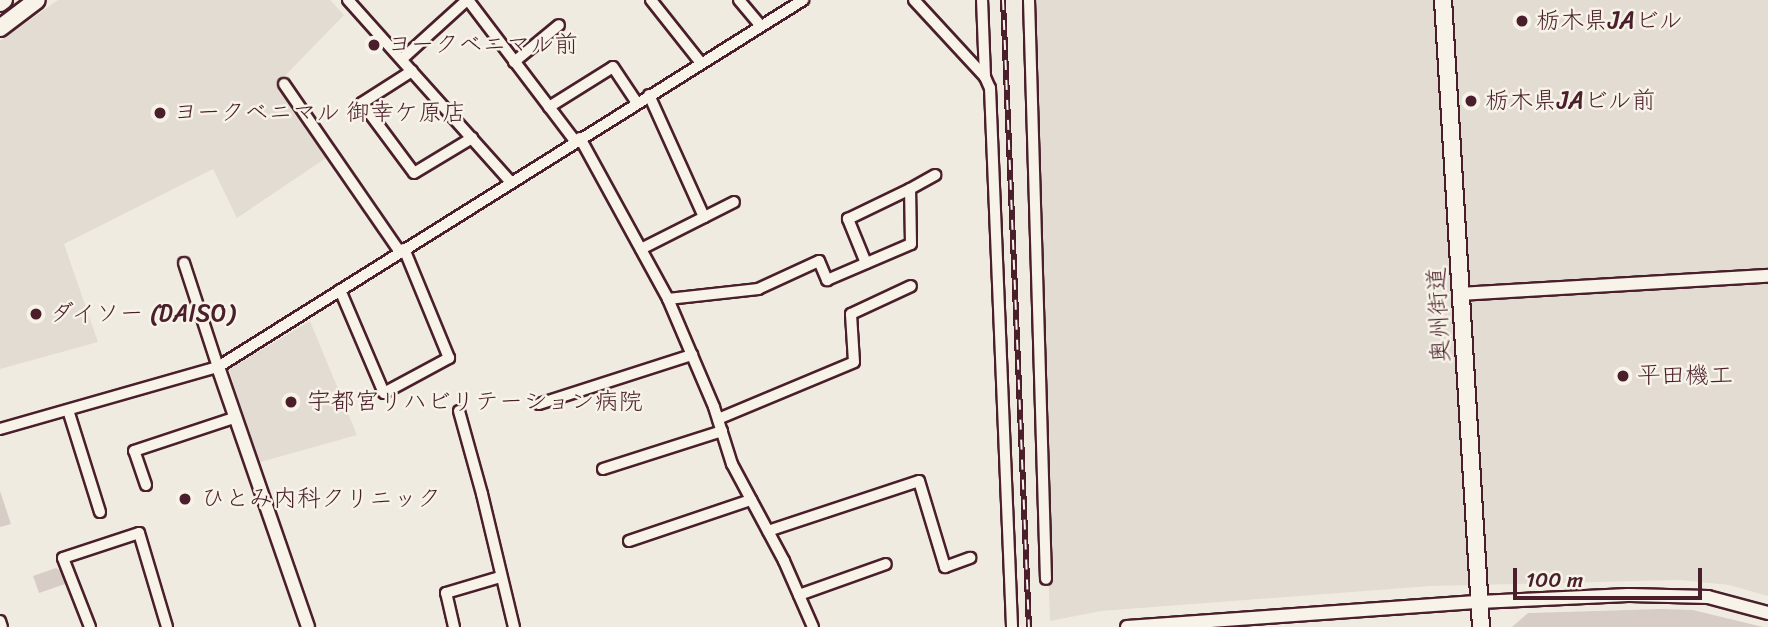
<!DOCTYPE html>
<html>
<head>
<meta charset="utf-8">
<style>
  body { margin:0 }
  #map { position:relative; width:1768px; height:627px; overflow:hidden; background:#f0ebe0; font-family:Sriracha,"Klee One",sans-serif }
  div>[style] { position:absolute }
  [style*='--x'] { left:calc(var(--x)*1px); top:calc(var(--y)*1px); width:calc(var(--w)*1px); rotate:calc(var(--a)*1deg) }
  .built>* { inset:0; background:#e3dcd2 }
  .green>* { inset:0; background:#d8cdc6 }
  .roads { filter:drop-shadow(2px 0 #4a1f2b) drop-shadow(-2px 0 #4a1f2b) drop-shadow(0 2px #4a1f2b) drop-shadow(0 -2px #4a1f2b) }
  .minor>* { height:10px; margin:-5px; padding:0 5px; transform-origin:5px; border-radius:5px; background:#f7f3e8 }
  .tertiary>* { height:12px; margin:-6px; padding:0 6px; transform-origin:6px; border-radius:6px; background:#f7f3e8 }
  .trunk>* { height:16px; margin:-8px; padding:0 8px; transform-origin:8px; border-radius:8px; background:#f7f3e8 }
  .rail>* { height:6px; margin-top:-3px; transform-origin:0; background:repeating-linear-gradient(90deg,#f7f3e8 0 10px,#4a1f2b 0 20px); box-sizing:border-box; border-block:2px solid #4a1f2b }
  .dots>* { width:19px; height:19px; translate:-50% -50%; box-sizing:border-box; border:4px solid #f7f3e8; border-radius:50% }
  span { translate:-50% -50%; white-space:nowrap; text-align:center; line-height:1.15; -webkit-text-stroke:5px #f7f3e8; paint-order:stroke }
  .poi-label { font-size:24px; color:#4a1f2b }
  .left { translate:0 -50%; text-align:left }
  .street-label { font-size:24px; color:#4a1f2b }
  .scale { position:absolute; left:1513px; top:568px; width:189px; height:32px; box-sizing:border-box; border:4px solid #4a1f2b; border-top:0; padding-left:9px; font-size:21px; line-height:24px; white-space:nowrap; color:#4a1f2b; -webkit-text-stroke:5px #f7f3e8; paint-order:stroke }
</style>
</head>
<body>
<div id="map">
  <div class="built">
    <i style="clip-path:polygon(58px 0,330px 0,344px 15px,278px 83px,329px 156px,237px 218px,213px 169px,64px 244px,98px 342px,0 369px,0 41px)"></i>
    <i style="clip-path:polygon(1029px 0,1768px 0,1768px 596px,1729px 585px,1680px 580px,1431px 586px,1101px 611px,1050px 621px)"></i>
    <i style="clip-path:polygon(310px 321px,357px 435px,257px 463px,229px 369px)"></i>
  </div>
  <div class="green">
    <i style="clip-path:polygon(0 491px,11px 524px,0 527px)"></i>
    <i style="clip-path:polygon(56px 568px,64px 573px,68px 583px,39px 593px,33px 576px)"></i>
    <i style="clip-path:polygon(1661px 609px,1693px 610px,1763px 627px,1512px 627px,1528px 613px)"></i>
  </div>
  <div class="roads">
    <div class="minor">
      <i style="--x:348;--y:0;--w:244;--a:48.2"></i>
      <i style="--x:468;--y:0;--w:177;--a:52.8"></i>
      <i style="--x:651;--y:0;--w:80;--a:51.6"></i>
      <i style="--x:739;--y:0;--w:34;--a:50"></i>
      <i style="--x:914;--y:0;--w:105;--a:47.3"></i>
      <i style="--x:985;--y:77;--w:77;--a:-92.2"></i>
      <i style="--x:1029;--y:0;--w:579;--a:88.32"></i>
      <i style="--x:402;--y:59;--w:88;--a:-42.2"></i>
      <i style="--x:514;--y:62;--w:58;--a:-39.4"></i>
      <i style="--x:412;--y:71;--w:59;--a:147.4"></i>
      <i style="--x:362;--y:103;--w:87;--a:53.4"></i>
      <i style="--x:414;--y:173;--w:68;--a:-31.1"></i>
      <i style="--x:985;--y:77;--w:12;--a:66"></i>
      <i style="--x:990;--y:88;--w:539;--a:87.66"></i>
      <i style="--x:284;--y:84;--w:204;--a:55.4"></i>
      <i style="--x:649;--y:95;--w:134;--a:65.7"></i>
      <i style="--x:549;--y:107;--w:75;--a:-32"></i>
      <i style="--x:613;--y:67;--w:43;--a:56.3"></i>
      <i style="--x:580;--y:138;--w:183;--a:61.3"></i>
      <i style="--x:668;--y:299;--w:117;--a:66.9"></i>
      <i style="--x:714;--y:407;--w:60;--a:72.5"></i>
      <i style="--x:732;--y:464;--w:110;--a:61.8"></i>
      <i style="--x:784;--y:561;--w:72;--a:66.3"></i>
      <i style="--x:641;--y:249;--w:104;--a:-26.8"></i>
      <i style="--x:184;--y:263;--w:109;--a:71.9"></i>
      <i style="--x:866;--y:263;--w:48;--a:-112.2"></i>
      <i style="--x:848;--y:219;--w:69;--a:-25.8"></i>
      <i style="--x:340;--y:290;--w:112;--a:66.9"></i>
      <i style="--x:384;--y:393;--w:74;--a:-28.3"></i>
      <i style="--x:449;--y:358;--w:118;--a:-112.4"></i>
      <i style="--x:668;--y:299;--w:91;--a:-6.3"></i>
      <i style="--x:758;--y:289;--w:67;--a:-24.7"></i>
      <i style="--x:819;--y:261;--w:21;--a:67"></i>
      <i style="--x:827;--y:280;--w:91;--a:-23.2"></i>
      <i style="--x:911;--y:244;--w:55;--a:-91"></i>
      <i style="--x:910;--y:189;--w:29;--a:-29"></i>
      <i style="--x:539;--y:404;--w:161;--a:-17.8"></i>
      <i style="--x:68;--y:410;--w:107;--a:72.6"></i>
      <i style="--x:459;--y:411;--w:86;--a:74.5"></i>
      <i style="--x:482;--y:494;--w:137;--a:76.5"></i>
      <i style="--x:718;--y:419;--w:147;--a:-22.7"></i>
      <i style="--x:854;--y:362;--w:48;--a:-93.6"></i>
      <i style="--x:851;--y:314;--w:66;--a:-25"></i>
      <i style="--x:0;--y:429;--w:227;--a:-15.9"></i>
      <i style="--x:218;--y:367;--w:691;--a:-32.1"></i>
      <i style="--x:603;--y:469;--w:125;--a:-17.7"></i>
      <i style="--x:146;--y:485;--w:36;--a:-109"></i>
      <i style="--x:134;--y:451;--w:105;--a:-18.3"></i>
      <i style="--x:768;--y:531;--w:159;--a:-18.3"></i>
      <i style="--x:919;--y:481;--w:90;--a:73.2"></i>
      <i style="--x:945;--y:567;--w:27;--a:-20"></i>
      <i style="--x:629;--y:541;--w:129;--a:-18.6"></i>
      <i style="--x:799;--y:595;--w:92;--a:-19.6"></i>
      <i style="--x:0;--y:621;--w:6;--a:72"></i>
      <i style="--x:90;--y:627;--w:74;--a:-111.4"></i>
      <i style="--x:63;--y:558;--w:80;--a:-18.2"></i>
      <i style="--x:139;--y:533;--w:98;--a:73.4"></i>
      <i style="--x:454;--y:627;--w:35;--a:-103"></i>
      <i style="--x:446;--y:593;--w:56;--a:-16.5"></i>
    </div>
    <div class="tertiary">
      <i style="--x:1461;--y:294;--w:308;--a:-3.4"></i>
      <i style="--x:218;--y:367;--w:275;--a:70.9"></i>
      <i style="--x:1127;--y:627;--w:353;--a:-4.1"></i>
      <i style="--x:1479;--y:602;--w:149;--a:-2.7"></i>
      <i style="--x:1628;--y:595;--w:80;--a:1.4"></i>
      <i style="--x:1708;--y:597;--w:62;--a:14.9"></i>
    </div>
    <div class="trunk">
      <i style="--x:1443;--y:0;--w:628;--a:86.53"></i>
      <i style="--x:0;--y:3;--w:5;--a:-37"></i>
      <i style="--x:0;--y:28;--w:46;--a:-37.1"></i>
    </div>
  </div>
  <div class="rail">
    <i style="--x:1003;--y:0;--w:628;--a:87.63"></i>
  </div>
  <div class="dots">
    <i style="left:1522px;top:21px;background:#4a1f2b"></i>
    <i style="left:374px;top:45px;background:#4a1f2b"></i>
    <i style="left:1471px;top:101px;background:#4a1f2b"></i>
    <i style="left:160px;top:113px;background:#4a1f2b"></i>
    <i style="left:36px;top:314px;background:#4a1f2b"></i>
    <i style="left:1623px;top:376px;background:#4a1f2b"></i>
    <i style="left:291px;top:402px;background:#4a1f2b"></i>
    <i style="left:185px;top:499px;background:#4a1f2b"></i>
  </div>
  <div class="poi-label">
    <span class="left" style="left:1536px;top:21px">栃木県JAビル</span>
    <span class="left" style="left:388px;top:45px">ヨークベニマル前</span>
    <span class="left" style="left:1485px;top:101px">栃木県JAビル前</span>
    <span class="left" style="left:174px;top:113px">ヨークベニマル 御幸ケ原店</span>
    <span class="left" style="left:50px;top:314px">ダイソー (DAISO)</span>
    <span class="left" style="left:1637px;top:376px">平田機工</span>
    <span class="left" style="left:307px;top:402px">宇都宮リハビリテーション病院</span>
    <span class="left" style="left:201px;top:499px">ひとみ内科クリニック</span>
  </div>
  <div class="street-label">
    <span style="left:1439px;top:315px;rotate:-93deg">奥州街道</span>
  </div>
  <div class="scale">100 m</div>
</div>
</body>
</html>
